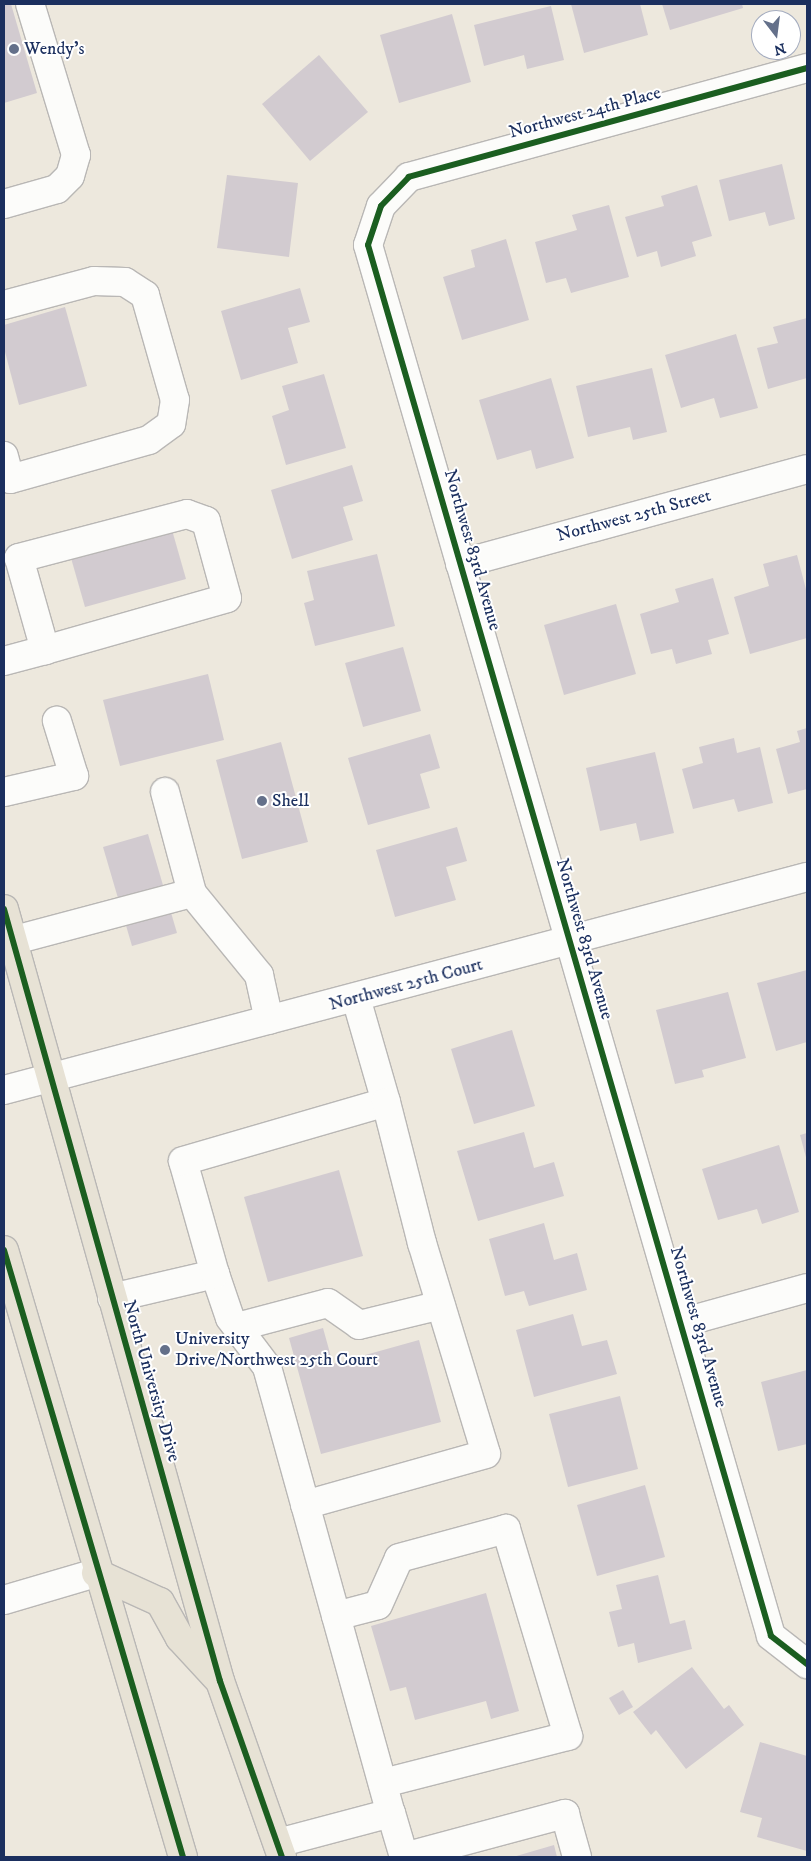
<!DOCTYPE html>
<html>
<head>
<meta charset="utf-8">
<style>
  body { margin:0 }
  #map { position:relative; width:811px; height:1861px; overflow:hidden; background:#ede8dd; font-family:"IM FELL DW Pica",serif }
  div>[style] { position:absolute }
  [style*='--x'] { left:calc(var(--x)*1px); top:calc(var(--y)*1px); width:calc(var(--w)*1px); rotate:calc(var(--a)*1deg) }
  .building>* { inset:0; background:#d2cbd0 }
  .roads { filter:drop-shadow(1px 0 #b9b7b5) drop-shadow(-1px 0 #b9b7b5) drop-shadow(0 1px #b9b7b5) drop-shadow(0 -1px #b9b7b5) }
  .minor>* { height:28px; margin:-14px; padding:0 14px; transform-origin:14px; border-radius:14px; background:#fcfcfa }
  .major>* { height:28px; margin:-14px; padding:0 14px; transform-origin:14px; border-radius:14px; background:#e7e2d5 }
  .cycleway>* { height:6px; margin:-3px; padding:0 3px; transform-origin:3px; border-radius:3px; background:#1b5e20 }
  .dots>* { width:14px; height:14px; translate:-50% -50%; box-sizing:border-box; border:2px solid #fff; border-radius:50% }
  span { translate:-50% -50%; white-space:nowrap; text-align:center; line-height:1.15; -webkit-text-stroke:4px #fff; paint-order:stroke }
  .poi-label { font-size:18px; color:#1b2f5e }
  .left { translate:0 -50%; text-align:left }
  .street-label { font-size:18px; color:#1b2f5e }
  .frame { position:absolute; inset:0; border:5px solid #1b2f5e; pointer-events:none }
  .north { position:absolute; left:751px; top:10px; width:50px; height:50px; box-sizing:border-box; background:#fff; border:1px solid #a4acbf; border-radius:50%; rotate:165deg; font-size:14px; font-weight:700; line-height:20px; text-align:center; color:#1b2f5e }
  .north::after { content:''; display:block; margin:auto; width:18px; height:22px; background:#64708a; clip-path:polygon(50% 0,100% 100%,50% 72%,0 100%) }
</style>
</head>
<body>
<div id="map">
  <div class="building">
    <i style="clip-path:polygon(4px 4px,11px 4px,37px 93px,4px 103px)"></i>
    <i style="clip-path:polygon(571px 4px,640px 4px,648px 35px,584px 53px)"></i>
    <i style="clip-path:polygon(662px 4px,742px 4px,743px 8px,670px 30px)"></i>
    <i style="clip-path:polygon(551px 6px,564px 60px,527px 69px,524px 55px,484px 66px,474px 25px)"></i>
    <i style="clip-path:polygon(452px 14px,471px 82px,399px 103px,380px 35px)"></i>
    <i style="clip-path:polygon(319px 55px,368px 112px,310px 161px,262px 104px)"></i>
    <i style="clip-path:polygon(782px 164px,795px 219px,769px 226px,765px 212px,729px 221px,719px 180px)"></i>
    <i style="clip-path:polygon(227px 175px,298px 183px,289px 257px,217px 248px)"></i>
    <i style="clip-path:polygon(697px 185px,712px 236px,692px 242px,696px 256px,661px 267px,657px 251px,637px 257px,625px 217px,664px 206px,661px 196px)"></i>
    <i style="clip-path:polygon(609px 205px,629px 277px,571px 293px,566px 278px,546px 283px,535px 242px,577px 230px,572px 215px)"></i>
    <i style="clip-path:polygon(506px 239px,529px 320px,462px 340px,443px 277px,475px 267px,471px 250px)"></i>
    <i style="clip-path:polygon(300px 288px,310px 322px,288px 328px,298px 363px,241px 380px,221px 311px)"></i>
    <i style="clip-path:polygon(65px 307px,87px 386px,19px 405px,4px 348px,4px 325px)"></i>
    <i style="clip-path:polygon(807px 318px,807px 378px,768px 389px,757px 348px,778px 343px,773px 327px)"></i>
    <i style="clip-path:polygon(736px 334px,758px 408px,720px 418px,714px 398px,681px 408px,665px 355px)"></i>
    <i style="clip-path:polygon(652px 368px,667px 432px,633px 440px,630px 427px,588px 437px,576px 386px)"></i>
    <i style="clip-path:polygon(324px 374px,346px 448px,286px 465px,272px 416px,289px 410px,282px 386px)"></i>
    <i style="clip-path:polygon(551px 378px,574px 458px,536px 469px,531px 450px,497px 460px,479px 400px)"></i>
    <i style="clip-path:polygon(352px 465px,363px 501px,343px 507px,353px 540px,292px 559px,271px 490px)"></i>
    <i style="clip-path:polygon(172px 530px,186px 579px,85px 607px,71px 558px)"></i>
    <i style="clip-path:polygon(377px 554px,395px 626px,315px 646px,304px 603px,314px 600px,307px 571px)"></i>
    <i style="clip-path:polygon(797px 555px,807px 593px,807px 638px,750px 654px,734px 597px,769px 586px,763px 564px)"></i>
    <i style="clip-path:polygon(713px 578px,729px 634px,708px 640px,712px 654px,676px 664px,672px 649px,651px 654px,640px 614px,679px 602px,675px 589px)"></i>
    <i style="clip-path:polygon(616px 604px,636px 674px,564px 695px,544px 625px)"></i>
    <i style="clip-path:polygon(403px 647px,421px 711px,363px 727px,345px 663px)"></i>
    <i style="clip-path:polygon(208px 674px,224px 740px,120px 766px,103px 700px)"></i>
    <i style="clip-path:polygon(807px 728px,807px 789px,788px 794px,776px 749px,800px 742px,797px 731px)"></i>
    <i style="clip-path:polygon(430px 734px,440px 768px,420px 774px,430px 808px,368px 825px,348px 758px)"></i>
    <i style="clip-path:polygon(734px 738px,737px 753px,760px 747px,773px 803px,738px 812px,734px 799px,693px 809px,682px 769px,703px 763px,699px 747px)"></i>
    <i style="clip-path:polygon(281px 742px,308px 842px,242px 859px,216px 760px)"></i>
    <i style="clip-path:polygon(655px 752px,674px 833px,640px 841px,636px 823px,600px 831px,586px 768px)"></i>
    <i style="clip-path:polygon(457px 827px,467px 861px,446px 867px,456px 900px,395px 917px,376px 850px)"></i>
    <i style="clip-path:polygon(148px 834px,177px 933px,132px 946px,103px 847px)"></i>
    <i style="clip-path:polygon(807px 970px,807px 1042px,776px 1051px,757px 983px)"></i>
    <i style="clip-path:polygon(728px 992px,746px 1058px,702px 1070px,704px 1077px,675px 1084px,656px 1010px)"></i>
    <i style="clip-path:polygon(512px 1030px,535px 1106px,474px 1124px,451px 1049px)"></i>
    <i style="clip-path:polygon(524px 1132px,534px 1168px,554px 1162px,564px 1196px,478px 1221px,457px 1151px)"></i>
    <i style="clip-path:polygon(807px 1133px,807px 1161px,800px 1135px)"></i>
    <i style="clip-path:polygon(779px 1145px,799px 1212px,762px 1224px,757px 1209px,718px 1220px,702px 1169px)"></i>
    <i style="clip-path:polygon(339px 1170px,363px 1256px,268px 1282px,244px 1197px)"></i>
    <i style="clip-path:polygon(544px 1223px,554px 1260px,577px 1253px,587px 1290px,529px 1306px,524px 1291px,505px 1296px,489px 1239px)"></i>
    <i style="clip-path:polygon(573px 1314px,582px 1346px,607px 1340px,617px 1374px,534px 1397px,516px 1330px)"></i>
    <i style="clip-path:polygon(323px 1328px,333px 1364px,419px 1340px,441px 1422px,321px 1454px,289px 1338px)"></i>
    <i style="clip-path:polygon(807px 1370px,807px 1444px,778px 1451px,761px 1382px)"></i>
    <i style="clip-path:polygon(620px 1396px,638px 1469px,568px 1487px,549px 1414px)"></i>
    <i style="clip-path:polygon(645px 1485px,665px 1557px,597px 1576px,577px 1505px)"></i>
    <i style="clip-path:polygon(658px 1575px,670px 1624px,685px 1620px,692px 1649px,638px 1663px,634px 1643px,618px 1647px,609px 1612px,622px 1609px,616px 1585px)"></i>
    <i style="clip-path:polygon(486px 1593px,519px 1711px,491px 1719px,486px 1701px,415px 1720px,406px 1687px,390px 1691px,371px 1626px)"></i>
    <i style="clip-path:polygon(692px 1667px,724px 1709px,729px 1705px,744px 1725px,686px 1769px,656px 1730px,651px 1735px,633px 1712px)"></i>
    <i style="clip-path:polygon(623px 1690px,633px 1707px,619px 1715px,609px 1698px)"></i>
    <i style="clip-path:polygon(760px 1742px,807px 1756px,807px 1851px,757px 1837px,762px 1818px,740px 1812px)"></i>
    <i style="clip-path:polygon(554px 1845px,557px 1857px,513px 1857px)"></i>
  </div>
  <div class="roads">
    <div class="minor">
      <i style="--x:807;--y:68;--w:413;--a:164.7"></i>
      <i style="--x:409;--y:177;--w:40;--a:134"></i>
      <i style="--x:381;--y:206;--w:41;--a:108.4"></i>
      <i style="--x:368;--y:245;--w:1448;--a:73.84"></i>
      <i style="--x:771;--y:1636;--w:46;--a:37.9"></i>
      <i style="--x:4;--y:204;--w:55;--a:-15.8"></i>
      <i style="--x:57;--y:189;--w:18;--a:-45"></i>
      <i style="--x:70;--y:176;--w:22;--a:-74"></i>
      <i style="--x:76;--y:155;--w:158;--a:-106.9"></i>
      <i style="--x:4;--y:305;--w:93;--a:-14.9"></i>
      <i style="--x:94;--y:281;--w:31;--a:2"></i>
      <i style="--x:125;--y:282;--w:24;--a:33"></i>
      <i style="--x:145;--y:295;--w:109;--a:74.1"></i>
      <i style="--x:175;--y:400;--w:24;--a:99"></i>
      <i style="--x:171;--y:424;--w:27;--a:144"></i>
      <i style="--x:149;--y:440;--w:144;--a:164.3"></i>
      <i style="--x:10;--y:479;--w:24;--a:-105"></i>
      <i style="--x:460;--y:564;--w:360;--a:-15.3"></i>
      <i style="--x:4;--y:661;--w:42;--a:-15"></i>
      <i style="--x:45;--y:650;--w:189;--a:-15.9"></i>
      <i style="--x:227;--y:598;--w:80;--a:-105.3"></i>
      <i style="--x:206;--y:521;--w:20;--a:-160"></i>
      <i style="--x:187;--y:514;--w:174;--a:165.3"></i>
      <i style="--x:19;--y:558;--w:96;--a:74.2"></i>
      <i style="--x:4;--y:792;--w:72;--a:-12.9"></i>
      <i style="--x:74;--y:776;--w:58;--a:-107.2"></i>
      <i style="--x:165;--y:792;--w:105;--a:75"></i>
      <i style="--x:11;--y:941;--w:187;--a:-14.9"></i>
      <i style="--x:192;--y:893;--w:106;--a:50.7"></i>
      <i style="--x:259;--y:975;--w:46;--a:77.5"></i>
      <i style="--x:356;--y:998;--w:108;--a:73.9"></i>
      <i style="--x:4;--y:1090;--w:831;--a:-14.86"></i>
      <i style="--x:215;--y:1274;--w:46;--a:71.2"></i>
      <i style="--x:230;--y:1318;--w:61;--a:52.9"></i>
      <i style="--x:267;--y:1367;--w:463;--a:74.5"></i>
      <i style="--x:391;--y:1813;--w:117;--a:165.1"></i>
      <i style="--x:112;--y:1298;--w:106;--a:-13.1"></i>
      <i style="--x:215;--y:1274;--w:117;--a:-105.8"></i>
      <i style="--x:183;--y:1161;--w:211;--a:-16.2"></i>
      <i style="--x:386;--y:1102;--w:146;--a:75.7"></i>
      <i style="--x:422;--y:1243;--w:220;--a:73.1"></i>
      <i style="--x:486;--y:1454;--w:188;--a:164.3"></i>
      <i style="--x:681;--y:1323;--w:131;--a:-15.5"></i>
      <i style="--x:237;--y:1327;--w:94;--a:-14.8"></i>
      <i style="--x:328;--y:1303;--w:38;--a:35"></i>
      <i style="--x:359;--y:1325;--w:84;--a:-13.7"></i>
      <i style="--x:4;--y:1600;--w:96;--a:-16.4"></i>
      <i style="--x:336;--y:1616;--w:43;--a:-14.7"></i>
      <i style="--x:378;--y:1605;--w:51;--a:-65.9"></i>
      <i style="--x:399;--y:1558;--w:111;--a:-15.2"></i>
      <i style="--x:506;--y:1529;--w:216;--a:73.3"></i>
      <i style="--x:568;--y:1736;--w:191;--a:165.7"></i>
      <i style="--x:391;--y:1813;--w:46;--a:73.5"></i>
      <i style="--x:404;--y:1857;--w:167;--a:-15"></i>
      <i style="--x:565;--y:1814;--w:45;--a:74.4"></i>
    </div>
    <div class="major">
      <i style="--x:4;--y:909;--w:802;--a:74.37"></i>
      <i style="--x:220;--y:1681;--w:187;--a:70.6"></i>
      <i style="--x:4;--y:1250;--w:633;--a:73.57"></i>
      <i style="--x:96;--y:1573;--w:70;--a:24.4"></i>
      <i style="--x:160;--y:1602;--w:41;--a:60.9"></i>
      <i style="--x:180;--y:1638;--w:54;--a:47.2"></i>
    </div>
  </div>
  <div class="cycleway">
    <i style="--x:807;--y:68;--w:413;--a:164.7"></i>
    <i style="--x:409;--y:177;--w:40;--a:134"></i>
    <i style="--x:381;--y:206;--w:41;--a:108.4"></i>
    <i style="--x:368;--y:245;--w:1448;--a:73.84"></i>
    <i style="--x:771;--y:1636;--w:46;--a:37.9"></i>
    <i style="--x:4;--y:909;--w:802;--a:74.37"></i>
    <i style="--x:220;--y:1681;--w:187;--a:70.6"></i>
    <i style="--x:4;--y:1250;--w:633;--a:73.57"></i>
  </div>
  <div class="dots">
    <i style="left:14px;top:49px;background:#64708a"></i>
    <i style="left:262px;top:801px;background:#64708a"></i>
    <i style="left:165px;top:1350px;background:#64708a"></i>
  </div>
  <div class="poi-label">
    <span class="left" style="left:24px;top:49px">Wendy's</span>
    <span class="left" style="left:272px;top:801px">Shell</span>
    <span class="left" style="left:175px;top:1350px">University<br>Drive/Northwest 25th Court</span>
  </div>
  <div class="street-label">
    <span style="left:585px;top:113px;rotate:-15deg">Northwest 24th Place</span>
    <span style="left:634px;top:516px;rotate:-15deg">Northwest 25th Street</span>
    <span style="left:472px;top:550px;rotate:74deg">Northwest 83rd Avenue</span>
    <span style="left:584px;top:939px;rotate:74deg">Northwest 83rd Avenue</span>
    <span style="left:406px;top:985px;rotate:-15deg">Northwest 25th Court</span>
    <span style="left:698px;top:1327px;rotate:74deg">Northwest 83rd Avenue</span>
    <span style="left:151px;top:1381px;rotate:74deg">North University Drive</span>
  </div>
  <div class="frame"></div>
  <div class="north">N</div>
</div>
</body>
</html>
